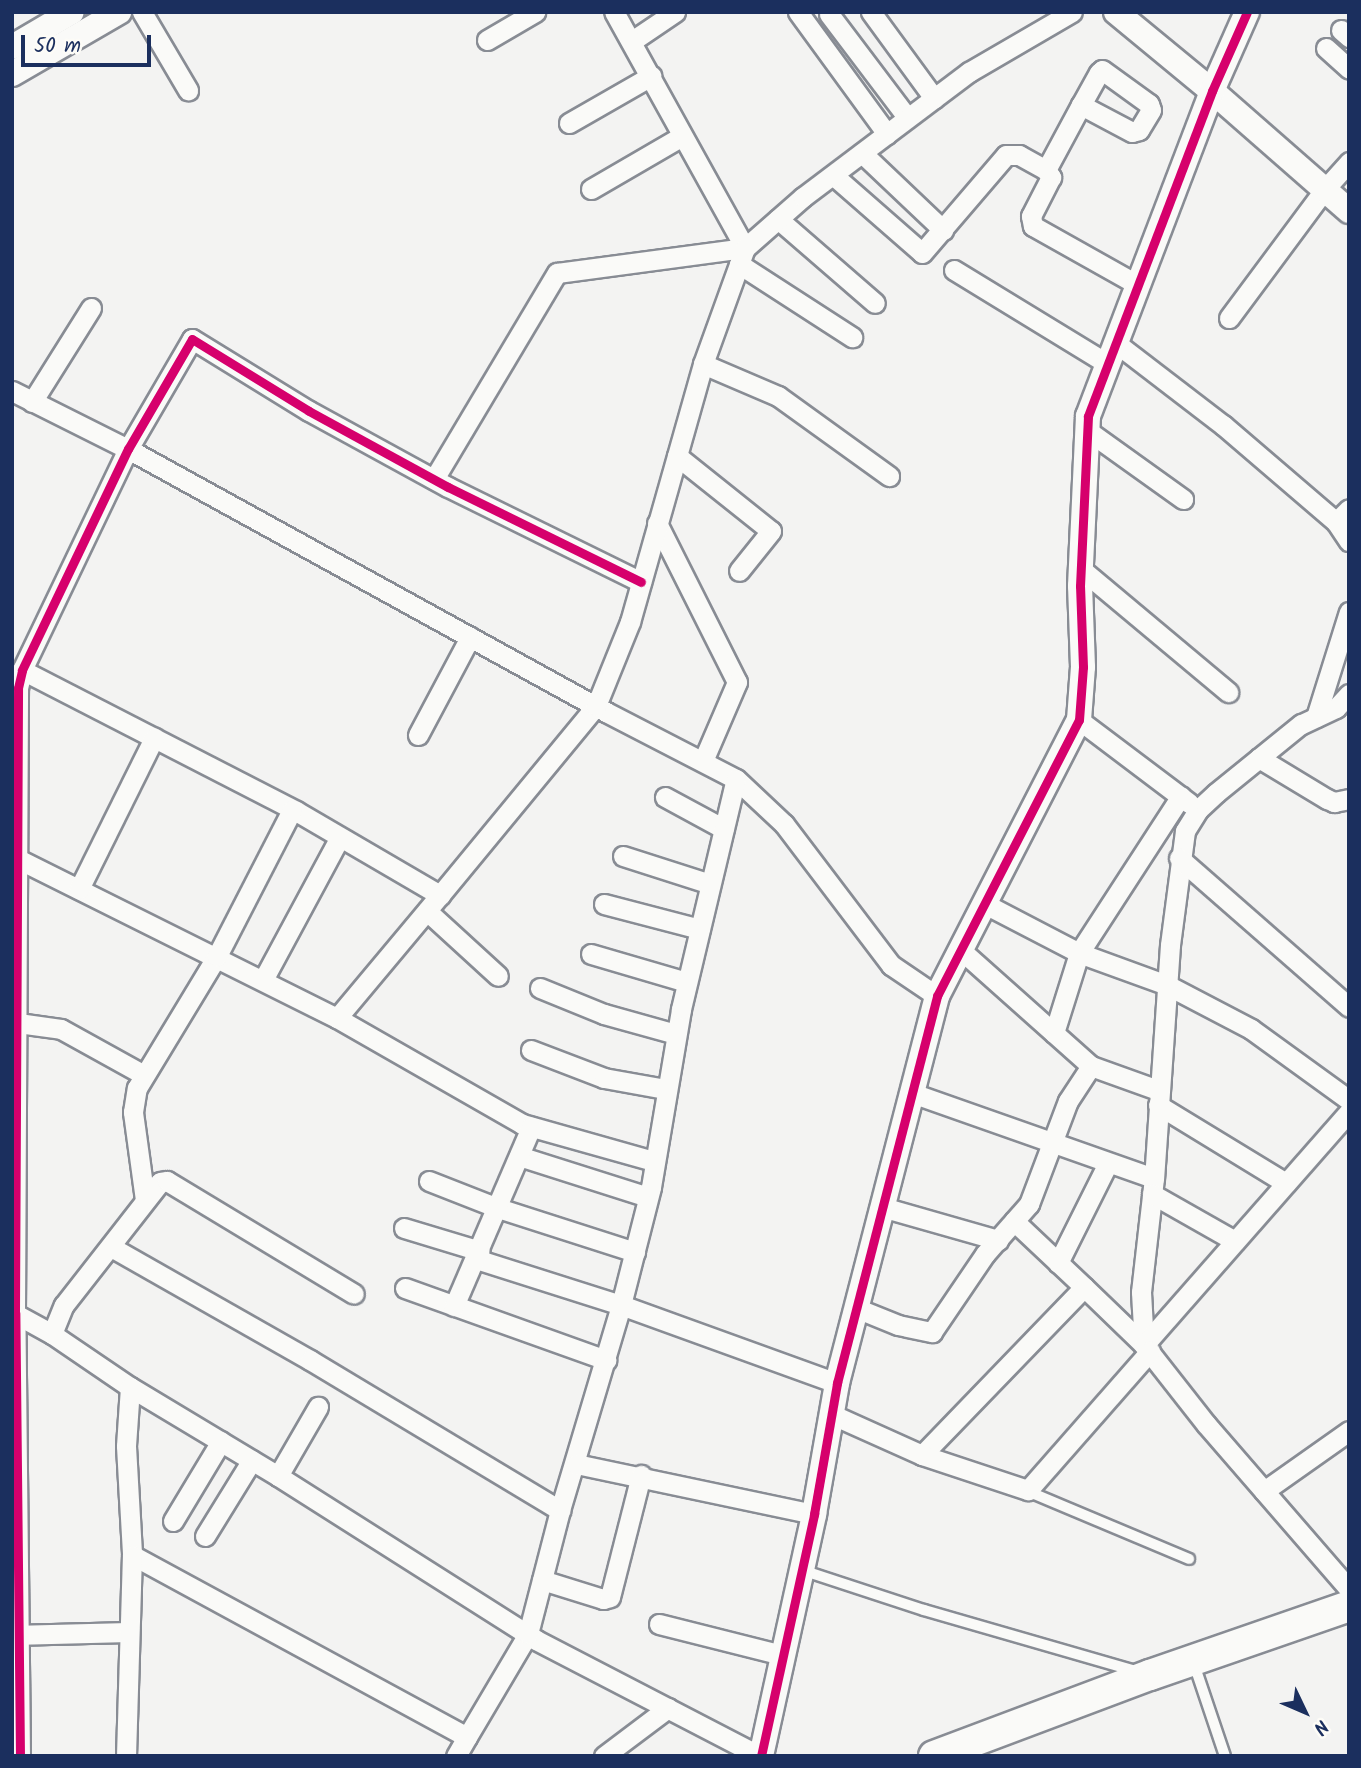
<!DOCTYPE html>
<html>
<head>
<meta charset="utf-8">
<style>
  body { margin:0 }
  #map { position:relative; width:1361px; height:1768px; overflow:hidden; background:#f3f3f2; font-family:Kalam,sans-serif }
  div>[style] { position:absolute }
  [style*='--x'] { left:calc(var(--x)*1px); top:calc(var(--y)*1px); width:calc(var(--w)*1px); rotate:calc(var(--a)*1deg) }
  .roads { filter:drop-shadow(2px 0 #888c94) drop-shadow(-2px 0 #888c94) drop-shadow(0 2px #888c94) drop-shadow(0 -2px #888c94) }
  .service>* { height:10px; margin:-5px; padding:0 5px; transform-origin:5px; border-radius:5px; background:#fafaf8 }
  .minor>* { height:19px; margin:-9.5px; padding:0 9.5px; transform-origin:9.5px; border-radius:9.5px; background:#fafaf8 }
  .tertiary>* { height:24px; margin:-12px; padding:0 12px; transform-origin:12px; border-radius:12px; background:#fafaf8 }
  .primary>* { height:30px; margin:-15px; padding:0 15px; transform-origin:15px; border-radius:15px; background:#fafaf8 }
  .cycleway>* { height:9px; margin:-4.5px; padding:0 4.5px; transform-origin:4.5px; border-radius:4.5px; background:#d6006c }
  span { translate:-50% -50%; white-space:nowrap; text-align:center; line-height:1.15; -webkit-text-stroke:6px #fdfcf7; paint-order:stroke }
  .frame { position:absolute; inset:0; border:14px solid #1b2f5e; pointer-events:none }
  .north { position:absolute; left:1270px; top:1677px; width:70px; height:70px; -webkit-text-stroke:5px #fdfcf7; paint-order:stroke; rotate:134deg; font-size:19px; font-weight:700; line-height:28px; text-align:center; color:#1b2f5e }
  .north::after { content:''; display:block; margin:auto; width:24px; height:32px; background:#1b2f5e; clip-path:polygon(50% 0,100% 100%,50% 72%,0 100%) }
  .scale { position:absolute; left:21px; top:35px; width:130px; height:32px; box-sizing:border-box; border:4px solid #1b2f5e; border-top:0; padding-left:9px; font-size:21px; line-height:24px; white-space:nowrap; color:#1b2f5e; -webkit-text-stroke:5px #fdfcf7; paint-order:stroke }
</style>
</head>
<body>
<div id="map">
  <div class="roads">
    <div class="service">
      <i style="--x:1025;--y:1490;--w:178;--a:22.8"></i>
      <i style="--x:802;--y:1570;--w:128;--a:18.2"></i>
      <i style="--x:924;--y:1610;--w:221;--a:16.1"></i>
      <i style="--x:1194;--y:1664;--w:97;--a:71.4"></i>
    </div>
    <div class="minor">
      <i style="--x:142;--y:12;--w:91;--a:59.5"></i>
      <i style="--x:798;--y:12;--w:151;--a:53.9"></i>
      <i style="--x:871;--y:12;--w:107;--a:53.8"></i>
      <i style="--x:829;--y:14;--w:129;--a:52.9"></i>
      <i style="--x:1341;--y:30;--w:11;--a:41"></i>
      <i style="--x:487;--y:40;--w:56;--a:-30.3"></i>
      <i style="--x:632;--y:41;--w:52;--a:-34"></i>
      <i style="--x:1326;--y:48;--w:31;--a:42"></i>
      <i style="--x:569;--y:123;--w:95;--a:-29.8"></i>
      <i style="--x:862;--y:153;--w:112;--a:43.5"></i>
      <i style="--x:1046;--y:170;--w:74;--a:-61.7"></i>
      <i style="--x:1081;--y:105;--w:37;--a:-61"></i>
      <i style="--x:1099;--y:73;--w:4;--a:-45"></i>
      <i style="--x:1102;--y:70;--w:58;--a:35.9"></i>
      <i style="--x:1149;--y:104;--w:6;--a:72"></i>
      <i style="--x:1151;--y:110;--w:23;--a:121"></i>
      <i style="--x:1139;--y:130;--w:7;--a:164"></i>
      <i style="--x:1132;--y:132;--w:58;--a:-152.1"></i>
      <i style="--x:833;--y:175;--w:118;--a:41.2"></i>
      <i style="--x:922;--y:253;--w:129;--a:-49.4"></i>
      <i style="--x:1006;--y:155;--w:13;--a:0"></i>
      <i style="--x:1019;--y:155;--w:31;--a:29"></i>
      <i style="--x:1046;--y:170;--w:9;--a:54"></i>
      <i style="--x:1051;--y:177;--w:44;--a:117.1"></i>
      <i style="--x:1031;--y:216;--w:10;--a:79"></i>
      <i style="--x:1033;--y:226;--w:120;--a:29.3"></i>
      <i style="--x:591;--y:189;--w:105;--a:-30.2"></i>
      <i style="--x:778;--y:219;--w:128;--a:40.9"></i>
      <i style="--x:739;--y:264;--w:135;--a:32.9"></i>
      <i style="--x:954;--y:270;--w:180;--a:31.4"></i>
      <i style="--x:1229;--y:318;--w:159;--a:-53.4"></i>
      <i style="--x:1324;--y:190;--w:38;--a:-48"></i>
      <i style="--x:1116;--y:343;--w:135;--a:37.5"></i>
      <i style="--x:1223;--y:425;--w:149;--a:40.6"></i>
      <i style="--x:1336;--y:522;--w:18;--a:-45"></i>
      <i style="--x:703;--y:364;--w:82;--a:23.1"></i>
      <i style="--x:778;--y:396;--w:137;--a:35.8"></i>
      <i style="--x:12;--y:391;--w:130;--a:26.6"></i>
      <i style="--x:128;--y:449;--w:546;--a:28.82"></i>
      <i style="--x:606;--y:712;--w:146;--a:27.3"></i>
      <i style="--x:736;--y:779;--w:66;--a:43.2"></i>
      <i style="--x:784;--y:824;--w:177;--a:52.8"></i>
      <i style="--x:891;--y:965;--w:55;--a:34"></i>
      <i style="--x:32;--y:402;--w:111;--a:-57.9"></i>
      <i style="--x:1088;--y:431;--w:117;--a:35.6"></i>
      <i style="--x:677;--y:456;--w:120;--a:38.6"></i>
      <i style="--x:771;--y:531;--w:51;--a:128.7"></i>
      <i style="--x:434;--y:479;--w:240;--a:-59.2"></i>
      <i style="--x:557;--y:273;--w:190;--a:-7.6"></i>
      <i style="--x:745;--y:248;--w:270;--a:-119"></i>
      <i style="--x:1336;--y:522;--w:23;--a:56"></i>
      <i style="--x:657;--y:523;--w:178;--a:63.3"></i>
      <i style="--x:737;--y:682;--w:86;--a:113.3"></i>
      <i style="--x:1081;--y:569;--w:192;--a:39.9"></i>
      <i style="--x:22;--y:670;--w:308;--a:27.2"></i>
      <i style="--x:296;--y:811;--w:167;--a:30.3"></i>
      <i style="--x:440;--y:895;--w:245;--a:-50.5"></i>
      <i style="--x:596;--y:706;--w:91;--a:-68"></i>
      <i style="--x:630;--y:622;--w:268;--a:-74.2"></i>
      <i style="--x:703;--y:364;--w:123;--a:-70.1"></i>
      <i style="--x:745;--y:248;--w:77;--a:-41.3"></i>
      <i style="--x:803;--y:197;--w:208;--a:-37"></i>
      <i style="--x:969;--y:72;--w:119;--a:-30.2"></i>
      <i style="--x:1349;--y:694;--w:19;--a:133"></i>
      <i style="--x:1336;--y:708;--w:38;--a:155"></i>
      <i style="--x:1301;--y:724;--w:109;--a:140.9"></i>
      <i style="--x:1216;--y:793;--w:25;--a:137"></i>
      <i style="--x:1198;--y:810;--w:25;--a:122"></i>
      <i style="--x:1185;--y:831;--w:115;--a:97.5"></i>
      <i style="--x:1170;--y:945;--w:234;--a:93.9"></i>
      <i style="--x:1154;--y:1178;--w:115;--a:96.5"></i>
      <i style="--x:1141;--y:1292;--w:53;--a:86.8"></i>
      <i style="--x:1144;--y:1345;--w:100;--a:51.9"></i>
      <i style="--x:1206;--y:1424;--w:218;--a:49.1"></i>
      <i style="--x:1316;--y:717;--w:110;--a:-72.6"></i>
      <i style="--x:1079;--y:720;--w:138;--a:37"></i>
      <i style="--x:418;--y:735;--w:111;--a:-62"></i>
      <i style="--x:1259;--y:758;--w:79;--a:31.1"></i>
      <i style="--x:1327;--y:799;--w:8;--a:23"></i>
      <i style="--x:1334;--y:802;--w:15;--a:-11"></i>
      <i style="--x:665;--y:797;--w:67;--a:28.5"></i>
      <i style="--x:623;--y:856;--w:91;--a:17.8"></i>
      <i style="--x:1179;--y:858;--w:226;--a:41.2"></i>
      <i style="--x:20;--y:860;--w:354;--a:26.5"></i>
      <i style="--x:337;--y:1018;--w:213;--a:29.8"></i>
      <i style="--x:522;--y:1124;--w:137;--a:15.7"></i>
      <i style="--x:79;--y:889;--w:169;--a:-63.6"></i>
      <i style="--x:604;--y:904;--w:99;--a:14.6"></i>
      <i style="--x:985;--y:904;--w:106;--a:27.5"></i>
      <i style="--x:1079;--y:953;--w:94;--a:20"></i>
      <i style="--x:1167;--y:985;--w:95;--a:27.6"></i>
      <i style="--x:1251;--y:1029;--w:121;--a:35.9"></i>
      <i style="--x:427;--y:911;--w:96;--a:42.5"></i>
      <i style="--x:591;--y:954;--w:100;--a:16.3"></i>
      <i style="--x:263;--y:980;--w:162;--a:-61.7"></i>
      <i style="--x:540;--y:988;--w:69;--a:22.1"></i>
      <i style="--x:604;--y:1014;--w:75;--a:15.5"></i>
      <i style="--x:337;--y:1018;--w:160;--a:-50.1"></i>
      <i style="--x:18;--y:1023;--w:43;--a:7.9"></i>
      <i style="--x:61;--y:1029;--w:95;--a:29"></i>
      <i style="--x:1054;--y:1033;--w:84;--a:-72.6"></i>
      <i style="--x:1079;--y:953;--w:187;--a:-57"></i>
      <i style="--x:531;--y:1050;--w:78;--a:21"></i>
      <i style="--x:604;--y:1078;--w:63;--a:10.1"></i>
      <i style="--x:1091;--y:1066;--w:71;--a:19.7"></i>
      <i style="--x:912;--y:1093;--w:256;--a:19.4"></i>
      <i style="--x:1158;--y:1105;--w:150;--a:31.4"></i>
      <i style="--x:519;--y:1156;--w:135;--a:17.6"></i>
      <i style="--x:429;--y:1181;--w:74;--a:21.4"></i>
      <i style="--x:498;--y:1208;--w:144;--a:17.8"></i>
      <i style="--x:1152;--y:1194;--w:95;--a:29.5"></i>
      <i style="--x:145;--y:1200;--w:89;--a:-97.8"></i>
      <i style="--x:133;--y:1112;--w:24;--a:-81"></i>
      <i style="--x:137;--y:1088;--w:154;--a:-58.8"></i>
      <i style="--x:217;--y:956;--w:164;--a:-62.8"></i>
      <i style="--x:882;--y:1207;--w:121;--a:15.9"></i>
      <i style="--x:1014;--y:1221;--w:96;--a:43.3"></i>
      <i style="--x:404;--y:1228;--w:79;--a:16.8"></i>
      <i style="--x:111;--y:1247;--w:229;--a:29.6"></i>
      <i style="--x:310;--y:1360;--w:292;--a:31"></i>
      <i style="--x:476;--y:1259;--w:152;--a:17.6"></i>
      <i style="--x:621;--y:1305;--w:230;--a:19.9"></i>
      <i style="--x:1058;--y:1263;--w:112;--a:-63.4"></i>
      <i style="--x:405;--y:1288;--w:214;--a:19.7"></i>
      <i style="--x:454;--y:1306;--w:195;--a:-66.7"></i>
      <i style="--x:856;--y:1308;--w:45;--a:22"></i>
      <i style="--x:898;--y:1325;--w:35;--a:12"></i>
      <i style="--x:932;--y:1332;--w:94;--a:-55.8"></i>
      <i style="--x:985;--y:1254;--w:67;--a:-48.7"></i>
      <i style="--x:1029;--y:1204;--w:110;--a:-69.3"></i>
      <i style="--x:1068;--y:1101;--w:42;--a:-56.7"></i>
      <i style="--x:1091;--y:1066;--w:174;--a:-138.3"></i>
      <i style="--x:12;--y:1312;--w:46;--a:28.8"></i>
      <i style="--x:52;--y:1334;--w:94;--a:34.2"></i>
      <i style="--x:130;--y:1387;--w:173;--a:31"></i>
      <i style="--x:278;--y:1476;--w:306;--a:32.4"></i>
      <i style="--x:536;--y:1640;--w:252;--a:27.4"></i>
      <i style="--x:52;--y:1334;--w:31;--a:-68"></i>
      <i style="--x:64;--y:1305;--w:156;--a:-52"></i>
      <i style="--x:160;--y:1182;--w:7;--a:-8"></i>
      <i style="--x:167;--y:1181;--w:218;--a:31.1"></i>
      <i style="--x:130;--y:1387;--w:59;--a:93.9"></i>
      <i style="--x:126;--y:1446;--w:109;--a:86.8"></i>
      <i style="--x:132;--y:1555;--w:381;--a:28.5"></i>
      <i style="--x:467;--y:1737;--w:120;--a:-59.4"></i>
      <i style="--x:528;--y:1634;--w:128;--a:-75.5"></i>
      <i style="--x:560;--y:1510;--w:214;--a:-73.4"></i>
      <i style="--x:621;--y:1305;--w:122;--a:-75.7"></i>
      <i style="--x:651;--y:1187;--w:181;--a:-80.4"></i>
      <i style="--x:681;--y:1009;--w:236;--a:-76.6"></i>
      <i style="--x:833;--y:1415;--w:98;--a:24.2"></i>
      <i style="--x:922;--y:1455;--w:233;--a:-46"></i>
      <i style="--x:1084;--y:1287;--w:83;--a:44"></i>
      <i style="--x:1144;--y:1345;--w:310;--a:-48.7"></i>
      <i style="--x:922;--y:1455;--w:112;--a:18.3"></i>
      <i style="--x:1028;--y:1490;--w:185;--a:-48.7"></i>
      <i style="--x:576;--y:1464;--w:243;--a:11.9"></i>
      <i style="--x:278;--y:1476;--w:80;--a:-59.9"></i>
      <i style="--x:1264;--y:1491;--w:104;--a:-35.2"></i>
      <i style="--x:173;--y:1521;--w:93;--a:-59"></i>
      <i style="--x:205;--y:1536;--w:89;--a:-58.3"></i>
      <i style="--x:542;--y:1580;--w:64;--a:17.3"></i>
      <i style="--x:603;--y:1599;--w:7;--a:-16"></i>
      <i style="--x:610;--y:1597;--w:126;--a:-75.7"></i>
      <i style="--x:659;--y:1624;--w:127;--a:14.1"></i>
      <i style="--x:12;--y:1635;--w:117;--a:-1.5"></i>
      <i style="--x:20;--y:1756;--w:443;--a:-90.6"></i>
      <i style="--x:15;--y:1313;--w:625;--a:-89.72"></i>
      <i style="--x:18;--y:688;--w:18;--a:-77"></i>
      <i style="--x:22;--y:670;--w:245;--a:-64.4"></i>
      <i style="--x:128;--y:449;--w:127;--a:-59.8"></i>
      <i style="--x:192;--y:339;--w:137;--a:31.6"></i>
      <i style="--x:309;--y:411;--w:158;--a:28.7"></i>
      <i style="--x:448;--y:487;--w:215;--a:26.2"></i>
      <i style="--x:126;--y:1756;--w:201;--a:-88.3"></i>
      <i style="--x:456;--y:1756;--w:22;--a:-60"></i>
      <i style="--x:604;--y:1756;--w:80;--a:-36.9"></i>
    </div>
    <div class="tertiary">
      <i style="--x:1116;--y:12;--w:124;--a:39.5"></i>
      <i style="--x:1212;--y:91;--w:182;--a:41.2"></i>
      <i style="--x:12;--y:47;--w:69;--a:-30.3"></i>
      <i style="--x:12;--y:74;--w:124;--a:-30.1"></i>
      <i style="--x:761;--y:1756;--w:248;--a:-77.6"></i>
      <i style="--x:814;--y:1514;--w:133;--a:-80"></i>
      <i style="--x:837;--y:1383;--w:400;--a:-75.5"></i>
      <i style="--x:937;--y:996;--w:310;--a:-62.8"></i>
      <i style="--x:1079;--y:720;--w:53;--a:-85.7"></i>
      <i style="--x:1083;--y:667;--w:81;--a:-92.1"></i>
      <i style="--x:1080;--y:586;--w:170;--a:-87.3"></i>
      <i style="--x:1088;--y:416;--w:348;--a:-69.1"></i>
      <i style="--x:1212;--y:91;--w:86;--a:-66.1"></i>
    </div>
    <div class="primary">
      <i style="--x:934;--y:1756;--w:231;--a:-20.6"></i>
      <i style="--x:1150;--y:1675;--w:211;--a:-19.1"></i>
    </div>
  </div>
  <div class="cycleway">
    <i style="--x:20;--y:1756;--w:443;--a:-90.6"></i>
    <i style="--x:15;--y:1313;--w:625;--a:-89.72"></i>
    <i style="--x:18;--y:688;--w:18;--a:-77"></i>
    <i style="--x:22;--y:670;--w:245;--a:-64.4"></i>
    <i style="--x:128;--y:449;--w:127;--a:-59.8"></i>
    <i style="--x:192;--y:339;--w:137;--a:31.6"></i>
    <i style="--x:309;--y:411;--w:158;--a:28.7"></i>
    <i style="--x:448;--y:487;--w:215;--a:26.2"></i>
    <i style="--x:761;--y:1756;--w:248;--a:-77.6"></i>
    <i style="--x:814;--y:1514;--w:133;--a:-80"></i>
    <i style="--x:837;--y:1383;--w:400;--a:-75.5"></i>
    <i style="--x:937;--y:996;--w:310;--a:-62.8"></i>
    <i style="--x:1079;--y:720;--w:53;--a:-85.7"></i>
    <i style="--x:1083;--y:667;--w:81;--a:-92.1"></i>
    <i style="--x:1080;--y:586;--w:170;--a:-87.3"></i>
    <i style="--x:1088;--y:416;--w:348;--a:-69.1"></i>
    <i style="--x:1212;--y:91;--w:86;--a:-66.1"></i>
  </div>
  <div class="frame"></div>
  <div class="north">N</div>
  <div class="scale">50 m</div>
</div>
</body>
</html>
